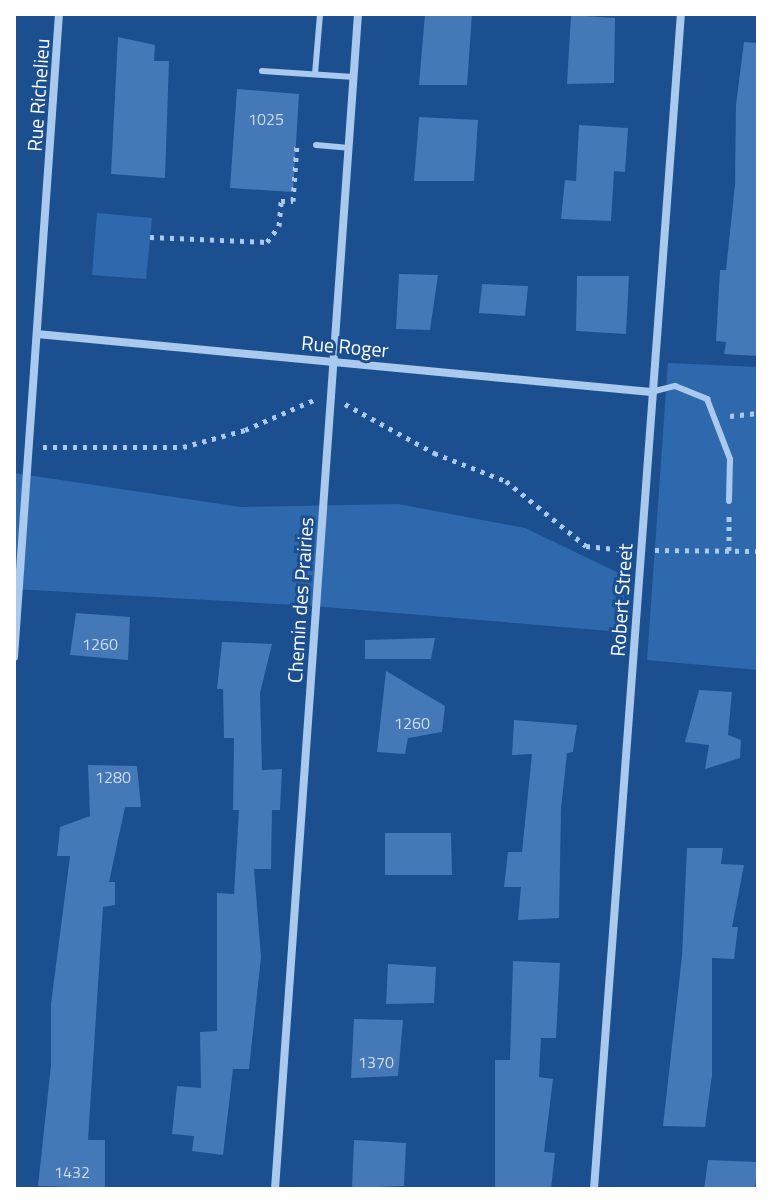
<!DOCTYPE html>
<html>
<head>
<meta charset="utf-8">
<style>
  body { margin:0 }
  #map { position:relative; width:772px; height:1203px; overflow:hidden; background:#1b4f8f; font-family:"Titillium Web",sans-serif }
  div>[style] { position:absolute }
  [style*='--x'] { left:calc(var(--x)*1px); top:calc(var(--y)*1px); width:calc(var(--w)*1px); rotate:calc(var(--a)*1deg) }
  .green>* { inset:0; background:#2e69ad }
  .building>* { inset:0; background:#4478b7 }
  .path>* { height:5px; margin-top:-2.5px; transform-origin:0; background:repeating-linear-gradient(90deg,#a9c9ee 0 4px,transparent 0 10px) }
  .lane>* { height:6px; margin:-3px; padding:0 3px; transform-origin:3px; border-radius:3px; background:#a9c9ee }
  .street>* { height:8px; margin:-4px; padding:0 4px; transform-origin:4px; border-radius:4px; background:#a9c9ee }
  span { translate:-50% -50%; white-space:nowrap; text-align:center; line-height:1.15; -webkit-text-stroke:6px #1b4f8f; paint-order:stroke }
  .number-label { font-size:16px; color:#d0dded }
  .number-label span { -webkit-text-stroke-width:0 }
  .street-label { font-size:20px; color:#fff }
  .frame { position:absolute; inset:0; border:16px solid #fff; pointer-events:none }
</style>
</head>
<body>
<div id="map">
  <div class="green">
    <i style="clip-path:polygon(97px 213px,152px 218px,146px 279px,92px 275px)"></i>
    <i style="clip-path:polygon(668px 363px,758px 367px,758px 670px,647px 660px)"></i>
    <i style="clip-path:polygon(14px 473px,241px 507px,398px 504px,525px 528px,625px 576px,622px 632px,313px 606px,14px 589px)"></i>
  </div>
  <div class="building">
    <i style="clip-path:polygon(425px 14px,472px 14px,467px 85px,419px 85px)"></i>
    <i style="clip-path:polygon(571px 15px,615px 18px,614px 83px,567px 84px)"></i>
    <i style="clip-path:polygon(118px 37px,155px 45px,154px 61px,169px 61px,165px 178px,111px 174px)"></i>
    <i style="clip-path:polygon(744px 42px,758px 43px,758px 356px,724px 354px,726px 342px,716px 341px,720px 270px,726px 270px,735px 185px,736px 105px)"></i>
    <i style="clip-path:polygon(237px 89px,299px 94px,293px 192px,230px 188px)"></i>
    <i style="clip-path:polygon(419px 117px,478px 120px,474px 181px,414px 181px)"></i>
    <i style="clip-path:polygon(579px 125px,628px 128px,625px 172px,614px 171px,611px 221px,561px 219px,565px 180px,576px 181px)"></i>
    <i style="clip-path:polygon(399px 274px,438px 275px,430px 330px,396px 329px)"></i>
    <i style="clip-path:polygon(577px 276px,629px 276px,626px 334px,576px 331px)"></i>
    <i style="clip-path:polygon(482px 284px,528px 286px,525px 316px,479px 313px)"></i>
    <i style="clip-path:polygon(76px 613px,130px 617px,128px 660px,70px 655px)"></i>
    <i style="clip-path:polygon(435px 638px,431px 659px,365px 659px,365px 640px)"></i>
    <i style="clip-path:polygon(222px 642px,272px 644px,260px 693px,262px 770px,282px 769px,280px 810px,272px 810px,271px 869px,254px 869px,261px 957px,249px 1069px,233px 1069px,223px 1155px,192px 1151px,194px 1136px,172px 1134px,177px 1086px,201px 1088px,200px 1032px,217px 1031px,217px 893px,234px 894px,239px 810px,233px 810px,234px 738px,224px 738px,223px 689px,217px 689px)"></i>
    <i style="clip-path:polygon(386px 671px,445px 706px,442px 732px,408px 738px,405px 754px,377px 752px)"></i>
    <i style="clip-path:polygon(699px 690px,732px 692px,728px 735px,741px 740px,740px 758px,705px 769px,709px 745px,685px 742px)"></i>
    <i style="clip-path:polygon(514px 720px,577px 725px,573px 752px,567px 753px,561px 809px,559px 918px,518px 920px,521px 887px,504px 887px,508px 852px,522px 852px,532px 754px,512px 755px)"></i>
    <i style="clip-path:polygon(88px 765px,137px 766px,141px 807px,125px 807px,109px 882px,115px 882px,115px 905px,103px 907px,88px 1140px,105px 1140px,105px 1188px,38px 1186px,51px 1065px,51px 1004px,70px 856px,57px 856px,59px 838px,60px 827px,90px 816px)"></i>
    <i style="clip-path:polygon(385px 833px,451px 833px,452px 875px,385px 875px)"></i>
    <i style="clip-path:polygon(687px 848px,723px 848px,721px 864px,744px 865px,732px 927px,738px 927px,734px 959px,712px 958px,712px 1075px,705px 1127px,663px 1126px,682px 956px)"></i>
    <i style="clip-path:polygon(513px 961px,560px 963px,556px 1038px,541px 1038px,539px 1077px,553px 1079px,544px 1152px,555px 1153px,551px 1189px,495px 1189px,495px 1060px,510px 1060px)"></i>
    <i style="clip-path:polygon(388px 964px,436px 967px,434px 1003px,386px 1004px)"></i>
    <i style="clip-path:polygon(354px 1019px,403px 1020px,398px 1076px,351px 1078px)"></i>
    <i style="clip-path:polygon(354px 1140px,406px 1143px,404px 1186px,352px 1188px)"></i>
    <i style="clip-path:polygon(708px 1160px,758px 1162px,755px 1189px,704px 1189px)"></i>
  </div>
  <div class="path">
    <i style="--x:150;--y:237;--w:117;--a:2.4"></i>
    <i style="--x:267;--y:242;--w:20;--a:-53"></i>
    <i style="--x:279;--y:226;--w:25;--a:-85"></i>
    <i style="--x:281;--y:201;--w:12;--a:0"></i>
    <i style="--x:293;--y:201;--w:57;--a:-86"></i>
    <i style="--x:345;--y:404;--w:102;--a:28.8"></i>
    <i style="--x:434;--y:453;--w:77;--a:21.3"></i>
    <i style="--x:506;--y:481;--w:103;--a:39.1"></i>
    <i style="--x:586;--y:546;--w:39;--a:6"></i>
    <i style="--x:730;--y:416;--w:28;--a:-6"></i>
    <i style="--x:43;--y:447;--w:140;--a:0"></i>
    <i style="--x:183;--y:447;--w:64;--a:-15.3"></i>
    <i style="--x:245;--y:430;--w:77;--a:-23.6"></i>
    <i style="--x:655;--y:550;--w:103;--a:0.6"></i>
    <i style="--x:729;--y:551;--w:37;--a:-90"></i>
  </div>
  <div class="lane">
    <i style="--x:262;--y:71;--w:92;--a:3.7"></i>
    <i style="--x:315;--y:74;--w:60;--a:-85.2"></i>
    <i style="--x:316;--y:145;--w:33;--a:5"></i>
    <i style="--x:651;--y:392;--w:25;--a:-14"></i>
    <i style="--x:675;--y:386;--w:35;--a:22"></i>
    <i style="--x:707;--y:399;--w:64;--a:69"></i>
    <i style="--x:730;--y:459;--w:42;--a:91.4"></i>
  </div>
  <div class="street">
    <i style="--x:37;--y:334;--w:617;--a:5.4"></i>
    <i style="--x:14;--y:657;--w:645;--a:-86"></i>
    <i style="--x:275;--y:1189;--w:1178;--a:-85.96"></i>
    <i style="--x:594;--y:1189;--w:1178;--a:-85.77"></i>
  </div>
  <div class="number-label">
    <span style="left:266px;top:119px">1025</span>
    <span style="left:100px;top:644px">1260</span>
    <span style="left:412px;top:723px">1260</span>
    <span style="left:113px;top:777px">1280</span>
    <span style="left:376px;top:1062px">1370</span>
    <span style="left:72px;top:1172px">1432</span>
  </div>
  <div class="street-label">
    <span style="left:38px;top:95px;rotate:-86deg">Rue Richelieu</span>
    <span style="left:345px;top:346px;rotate:5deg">Rue Roger</span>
    <span style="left:300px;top:600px;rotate:-86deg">Chemin des Prairies</span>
    <span style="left:621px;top:600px;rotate:-86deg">Robert Street</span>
  </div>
  <div class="frame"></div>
</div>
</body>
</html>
